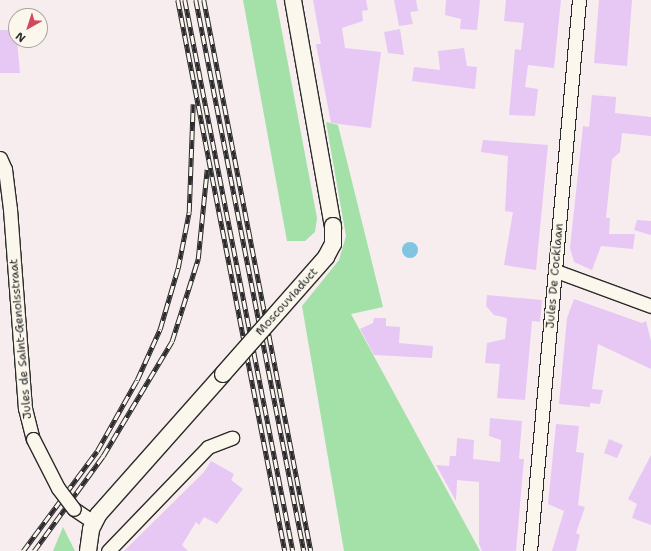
<!DOCTYPE html>
<html>
<head>
<meta charset="utf-8">
<style>
  body { margin:0 }
  #map { position:relative; width:651px; height:551px; overflow:hidden; background:#f7edee; font-family:"Shantell Sans",sans-serif }
  div>[style] { position:absolute }
  [style*='--x'] { left:calc(var(--x)*1px); top:calc(var(--y)*1px); width:calc(var(--w)*1px); rotate:calc(var(--a)*1deg) }
  .green>* { inset:0; background:#a3e1a9 }
  .water>* { inset:0; background:#7fc5e0 }
  .round { border-radius:50% }
  .building>* { inset:0; background:#e7c7f4 }
  .roads { filter:drop-shadow(1px 0 #2b2b2b) drop-shadow(-1px 0 #2b2b2b) drop-shadow(0 1px #2b2b2b) drop-shadow(0 -1px #2b2b2b) }
  .minor>* { height:13px; margin:-6.5px; padding:0 6.5px; transform-origin:6.5px; border-radius:6.5px; background:#fbf7ec }
  .tertiary>* { height:16px; margin:-8px; padding:0 8px; transform-origin:8px; border-radius:8px; background:#fbf7ec }
  .rail>* { height:4.5px; margin-top:-2.25px; transform-origin:0; background:repeating-linear-gradient(90deg,#fbf7ec 0 9px,#2b2b2b 0 18px); box-sizing:border-box; border-block:1px solid #2b2b2b }
  .bridges { filter:drop-shadow(1px 0 #2b2b2b) drop-shadow(-1px 0 #2b2b2b) drop-shadow(0 1px #2b2b2b) drop-shadow(0 -1px #2b2b2b) }
  .minor-bridge>* { height:13px; margin:-6.5px; padding:0 6.5px; transform-origin:6.5px; border-radius:6.5px; background:#fbf7ec }
  .tertiary-bridge>* { height:16px; margin:-8px; padding:0 8px; transform-origin:8px; border-radius:8px; background:#fbf7ec }
  span { translate:-50% -50%; white-space:nowrap; text-align:center; line-height:1.15; -webkit-text-stroke:3px #fbf7ec; paint-order:stroke }
  .street-label { font-size:12px; color:#2b2b2b }
  .north { position:absolute; left:8px; top:8px; width:40px; height:40px; box-sizing:border-box; background:#fbf7ec; border:1px solid #a8a59f; border-radius:50%; rotate:219deg; font-size:11px; font-weight:700; line-height:16px; text-align:center; color:#2b2b2b }
  .north::after { content:''; display:block; margin:auto; width:14px; height:18px; background:#d1495b; clip-path:polygon(50% 0,100% 100%,50% 72%,0 100%) }
</style>
</head>
<body>
<div id="map">
  <div class="green">
    <i style="clip-path:polygon(243px 0,276px 0,317px 218px,315px 232px,305px 241px,287px 241px)"></i>
    <i style="clip-path:polygon(326px 122px,338px 125px,383px 307px,351px 314px,480px 551px,344px 551px,302px 306px,339px 260px,346px 236px)"></i>
    <i style="clip-path:polygon(63px 527px,75px 551px,53px 551px)"></i>
  </div>
  <div class="water">
    <i class="round" style="left:402px;top:242px;width:16px;height:16px"></i>
  </div>
  <div class="building">
    <i style="clip-path:polygon(313px 0,366px 0,368px 10px,362px 11px,363px 21px,342px 28px,345px 48px,381px 52px,371px 128px,331px 123px,316px 44px,321px 44px)"></i>
    <i style="clip-path:polygon(394px 0,416px 0,418px 11px,410px 12px,413px 24px,399px 26px)"></i>
    <i style="clip-path:polygon(446px 0,480px 0,477px 30px,460px 29px,461px 19px,445px 15px)"></i>
    <i style="clip-path:polygon(506px 0,561px 0,554px 68px,528px 65px,525px 87px,538px 89px,535px 116px,509px 115px,515px 49px,521px 50px,524px 23px,504px 21px)"></i>
    <i style="clip-path:polygon(599px 0,632px 0,627px 66px,594px 63px)"></i>
    <i style="clip-path:polygon(400px 29px,404px 55px,388px 53px,384px 32px)"></i>
    <i style="clip-path:polygon(0 30px,16px 30px,20px 73px,0 73px)"></i>
    <i style="clip-path:polygon(464px 48px,467px 66px,477px 67px,475px 89px,412px 81px,414px 67px,440px 70px,438px 51px)"></i>
    <i style="clip-path:polygon(592px 95px,616px 97px,615px 113px,651px 117px,651px 136px,622px 133px,620px 152px,612px 159px,606px 218px,610px 218px,609px 234px,635px 234px,633px 249px,601px 246px,592px 270px,574px 262px,570px 248px,583px 126px,589px 127px)"></i>
    <i style="clip-path:polygon(483px 140px,548px 145px,536px 270px,504px 265px,513px 212px,505px 211px,508px 156px,481px 152px)"></i>
    <i style="clip-path:polygon(637px 220px,651px 221px,651px 235px,634px 230px)"></i>
    <i style="clip-path:polygon(487px 295px,542px 300px,540px 322px,532px 321px,525px 400px,497px 398px,500px 364px,485px 363px,487px 343px,505px 339px,507px 318px,494px 315px,486px 306px)"></i>
    <i style="clip-path:polygon(574px 299px,642px 323px,646px 321px,651px 341px,651px 369px,598px 344px,592px 389px,603px 390px,600px 404px,590px 403px,590px 407px,559px 404px,567px 318px)"></i>
    <i style="clip-path:polygon(374px 318px,386px 318px,386px 326px,400px 327px,399px 343px,433px 346px,432px 358px,374px 355px,360px 329px,373px 323px)"></i>
    <i style="clip-path:polygon(490px 418px,522px 421px,519px 459px,524px 459px,516px 551px,482px 551px,479px 544px,479px 482px,457px 480px,456px 501px,436px 465px,449px 466px,450px 456px,456px 456px,457px 438px,474px 440px,473px 459px,500px 462px,501px 440px,489px 436px)"></i>
    <i style="clip-path:polygon(556px 424px,579px 426px,576px 452px,584px 453px,578px 505px,585px 507px,576px 533px,580px 535px,576px 551px,552px 551px,564px 511px,548px 504px)"></i>
    <i style="clip-path:polygon(609px 439px,623px 445px,617px 458px,604px 453px)"></i>
    <i style="clip-path:polygon(651px 455px,651px 525px,632px 518px,637px 504px,628px 499px)"></i>
    <i style="clip-path:polygon(211px 461px,234px 474px,231px 480px,243px 489px,217px 524px,204px 517px,199px 525px,196px 522px,182px 545px,188px 551px,124px 551px,204px 472px)"></i>
  </div>
  <div class="roads">
    <div class="minor">
      <i style="--x:0;--y:158;--w:12;--a:66"></i>
      <i style="--x:5;--y:169;--w:40;--a:82.9"></i>
      <i style="--x:10;--y:209;--w:200;--a:85.7"></i>
      <i style="--x:25;--y:408;--w:32;--a:76"></i>
      <i style="--x:556;--y:271;--w:101;--a:20.2"></i>
      <i style="--x:74;--y:509;--w:23;--a:34"></i>
      <i style="--x:108;--y:551;--w:144;--a:-46.1"></i>
      <i style="--x:208;--y:447;--w:26;--a:-21"></i>
      <i style="--x:530;--y:551;--w:553;--a:-84.92"></i>
    </div>
    <div class="tertiary">
      <i style="--x:293;--y:0;--w:230;--a:80"></i>
      <i style="--x:88;--y:551;--w:22;--a:-82"></i>
      <i style="--x:91;--y:529;--w:16;--a:-63"></i>
      <i style="--x:98;--y:515;--w:188;--a:-48.4"></i>
    </div>
  </div>
  <div class="rail">
    <i style="--x:178;--y:0;--w:561;--a:79.01"></i>
    <i style="--x:185;--y:0;--w:561;--a:78.91"></i>
    <i style="--x:196;--y:0;--w:561;--a:78.91"></i>
    <i style="--x:204;--y:0;--w:561;--a:79.01"></i>
    <i style="--x:23;--y:551;--w:124;--a:-53.5"></i>
    <i style="--x:97;--y:451;--w:81;--a:-60.6"></i>
    <i style="--x:137;--y:380;--w:56;--a:-65.7"></i>
    <i style="--x:160;--y:329;--w:64;--a:-73.6"></i>
    <i style="--x:178;--y:268;--w:57;--a:-78.9"></i>
    <i style="--x:189;--y:212;--w:108;--a:-87.9"></i>
    <i style="--x:34;--y:551;--w:117;--a:-54"></i>
    <i style="--x:103;--y:456;--w:134;--a:-59"></i>
    <i style="--x:172;--y:341;--w:86;--a:-72.4"></i>
    <i style="--x:198;--y:259;--w:90;--a:-84.3"></i>
  </div>
  <div class="bridges">
    <div class="minor-bridge">
      <i style="--x:33;--y:439;--w:55;--a:63"></i>
      <i style="--x:58;--y:488;--w:26;--a:53"></i>
    </div>
    <div class="tertiary-bridge">
      <i style="--x:223;--y:374;--w:156;--a:-48.6"></i>
      <i style="--x:326;--y:257;--w:15;--a:-62"></i>
      <i style="--x:333;--y:244;--w:18;--a:-90"></i>
    </div>
  </div>
  <div class="street-label">
    <span style="left:555px;top:276px;rotate:-85deg">Jules De Cocklaan</span>
    <span style="left:287px;top:302px;rotate:-48deg">Moscouviaduct</span>
    <span style="left:21px;top:339px;rotate:-95deg">Jules de Saint-Genoisstraat</span>
  </div>
  <div class="north">N</div>
</div>
</body>
</html>
